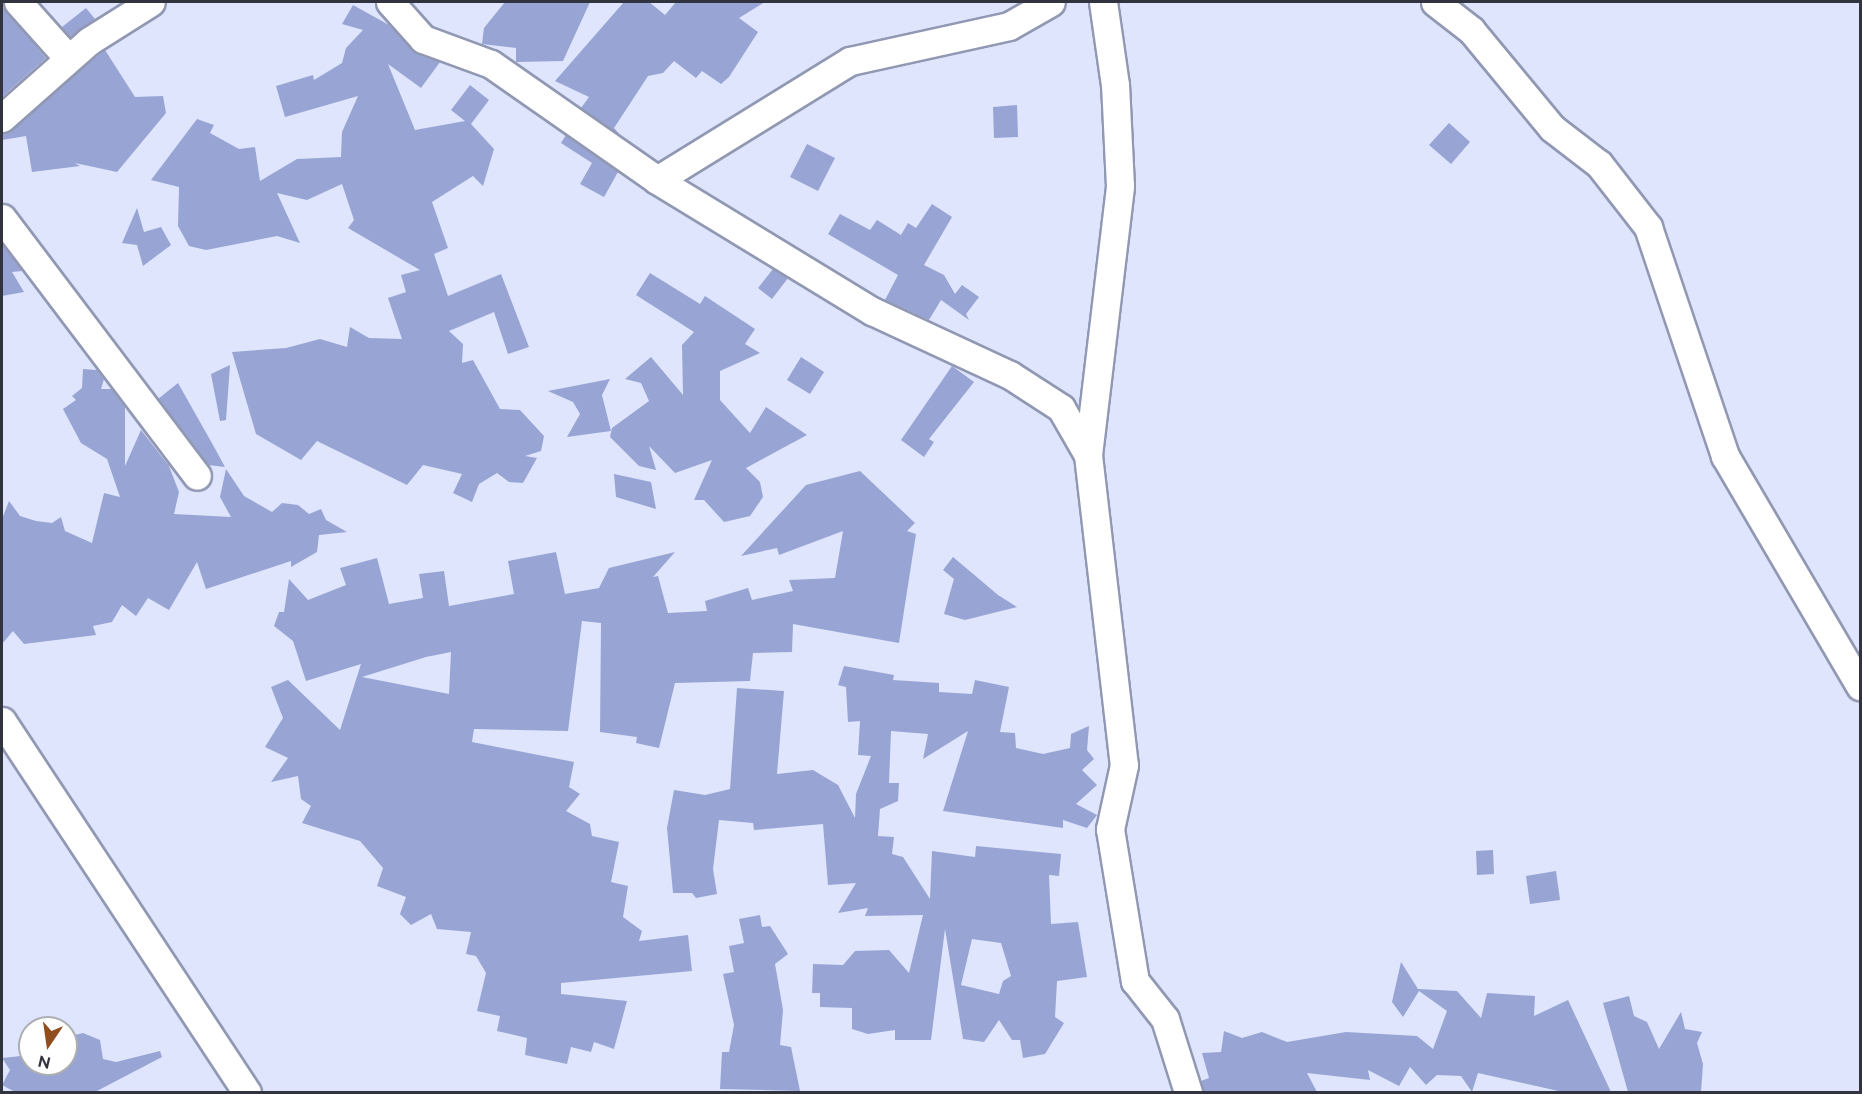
<!DOCTYPE html>
<html>
<head>
<meta charset="utf-8">
<style>
  body { margin:0 }
  #map { position:relative; width:1862px; height:1094px; overflow:hidden; background:#dee5fc; font-family:Raleway,sans-serif }
  div>[style] { position:absolute }
  [style*='--x'] { left:calc(var(--x)*1px); top:calc(var(--y)*1px); width:calc(var(--w)*1px); rotate:calc(var(--a)*1deg) }
  .building>* { inset:0; background:#98a5d4 }
  .roads { filter:drop-shadow(2px 0 #9198b3) drop-shadow(-2px 0 #9198b3) drop-shadow(0 2px #9198b3) drop-shadow(0 -2px #9198b3) }
  .minor>* { height:27px; margin:-13.5px; padding:0 13.5px; transform-origin:13.5px; border-radius:13.5px; background:#fff }
  span { translate:-50% -50%; white-space:nowrap; text-align:center; line-height:1.15; -webkit-text-stroke:5px #fff; paint-order:stroke }
  .frame { position:absolute; inset:0; border:3px solid #31343f; pointer-events:none }
  .north { position:absolute; left:18px; top:1016px; width:60px; height:60px; box-sizing:border-box; background:#fff; border:2px solid #adaeb2; border-radius:50%; rotate:193deg; font-size:16px; font-weight:700; line-height:24px; text-align:center; color:#31343f }
  .north::after { content:''; display:block; margin:auto; width:21px; height:27px; background:#904d1e; clip-path:polygon(50% 0,100% 100%,50% 72%,0 100%) }
</style>
</head>
<body>
<div id="map">
  <div class="building">
    <i style="clip-path:polygon(505px 2px,590px 2px,563px 61px,516px 62px,516px 48px,482px 44px,484px 28px)"></i>
    <i style="clip-path:polygon(624px 2px,649px 2px,665px 15px,676px 2px,765px 2px,739px 18px,758px 32px,729px 77px,721px 84px,702px 71px,696px 78px,674px 61px,663px 73px,648px 76px,614px 128px,621px 136px,581px 108px,589px 97px,555px 81px)"></i>
    <i style="clip-path:polygon(353px 5px,389px 25px,417px 54px,440px 62px,421px 88px,388px 64px,415px 130px,465px 121px,451px 110px,470px 85px,489px 100px,471px 124px,494px 149px,483px 186px,473px 176px,432px 202px,448px 248px,434px 254px,448px 296px,501px 274px,529px 347px,508px 354px,494px 312px,449px 331px,463px 344px,462px 363px,473px 360px,500px 409px,520px 410px,544px 436px,541px 451px,525px 456px,537px 458px,523px 483px,509px 482px,497px 473px,479px 484px,472px 502px,453px 493px,462px 474px,423px 465px,407px 485px,317px 441px,301px 460px,256px 434px,232px 352px,286px 348px,320px 339px,347px 347px,350px 327px,369px 338px,402px 339px,388px 298px,406px 292px,401px 275px,420px 270px,348px 228px,354px 220px,342px 184px,307px 200px,277px 193px,300px 243px,277px 236px,206px 250px,189px 246px,178px 226px,179px 187px,151px 180px,197px 119px,214px 125px,210px 133px,239px 149px,255px 147px,260px 181px,297px 159px,341px 157px,342px 132px,358px 96px,285px 117px,276px 86px,313px 75px,314px 80px,342px 63px,346px 48px,363px 30px,342px 24px)"></i>
    <i style="clip-path:polygon(2px 6px,46px 58px,2px 97px)"></i>
    <i style="clip-path:polygon(86px 8px,95px 19px,70px 37px,62px 27px)"></i>
    <i style="clip-path:polygon(105px 50px,135px 97px,163px 96px,166px 113px,117px 172px,75px 163px,80px 166px,32px 172px,26px 136px,2px 140px,2px 133px)"></i>
    <i style="clip-path:polygon(1017px 105px,1018px 137px,994px 138px,993px 107px)"></i>
    <i style="clip-path:polygon(1449px 123px,1470px 142px,1451px 164px,1429px 145px)"></i>
    <i style="clip-path:polygon(566px 135px,618px 172px,604px 197px,580px 184px,592px 163px,561px 143px)"></i>
    <i style="clip-path:polygon(807px 144px,835px 158px,818px 191px,790px 177px)"></i>
    <i style="clip-path:polygon(932px 204px,952px 217px,924px 265px,944px 275px,955px 294px,962px 285px,979px 297px,966px 314px,969px 320px,941px 300px,929px 320px,885px 300px,898px 275px,828px 234px,840px 214px,870px 230px,877px 220px,901px 235px,908px 223px,916px 228px)"></i>
    <i style="clip-path:polygon(137px 208px,144px 232px,161px 227px,171px 245px,143px 266px,137px 245px,122px 243px)"></i>
    <i style="clip-path:polygon(2px 243px,22px 271px,12px 272px,24px 292px,2px 296px)"></i>
    <i style="clip-path:polygon(773px 269px,788px 278px,772px 299px,758px 288px)"></i>
    <i style="clip-path:polygon(650px 273px,700px 304px,705px 296px,755px 329px,745px 344px,760px 353px,720px 371px,720px 400px,750px 433px,766px 407px,807px 435px,746px 468px,760px 482px,763px 497px,750px 516px,724px 522px,704px 500px,694px 500px,712px 460px,675px 473px,649px 446px,656px 470px,639px 466px,610px 437px,612px 428px,649px 401px,641px 383px,625px 379px,651px 357px,683px 395px,682px 345px,694px 332px,636px 295px)"></i>
    <i style="clip-path:polygon(801px 357px,824px 372px,810px 394px,787px 380px)"></i>
    <i style="clip-path:polygon(230px 365px,226px 420px,220px 421px,211px 374px)"></i>
    <i style="clip-path:polygon(952px 366px,974px 382px,929px 439px,934px 442px,924px 457px,901px 440px)"></i>
    <i style="clip-path:polygon(83px 369px,97px 370px,104px 379px,101px 389px,112px 389px,125px 407px,125px 466px,141px 430px,169px 466px,179px 492px,174px 514px,231px 517px,220px 497px,226px 469px,244px 496px,272px 512px,282px 503px,298px 505px,309px 514px,321px 509px,326px 520px,347px 532px,319px 535px,317px 552px,291px 567px,291px 561px,206px 589px,197px 562px,169px 610px,148px 598px,136px 616px,122px 605px,112px 622px,93px 626px,96px 635px,24px 644px,13px 631px,2px 644px,2px 519px,9px 501px,20px 516px,36px 521px,52px 523px,61px 517px,65px 531px,92px 543px,104px 493px,120px 497px,107px 459px,81px 443px,63px 409px,76px 400px,72px 396px,82px 388px)"></i>
    <i style="clip-path:polygon(610px 379px,602px 395px,611px 431px,567px 437px,580px 414px,573px 402px,548px 391px)"></i>
    <i style="clip-path:polygon(178px 383px,213px 445px,225px 467px,208px 465px,158px 399px)"></i>
    <i style="clip-path:polygon(evenodd,860px 471px,915px 523px,907px 531px,916px 534px,899px 643px,793px 624px,792px 652px,753px 653px,750px 681px,675px 683px,659px 748px,636px 743px,637px 737px,600px 732px,601px 623px,582px 621px,568px 731px,474px 729px,472px 742px,574px 762px,569px 787px,580px 794px,566px 811px,590px 824px,592px 836px,619px 842px,611px 882px,628px 886px,623px 917px,642px 931px,639px 941px,688px 935px,692px 971px,561px 983px,561px 994px,627px 1001px,614px 1049px,594px 1042px,591px 1052px,571px 1047px,567px 1064px,525px 1055px,527px 1038px,497px 1031px,500px 1016px,477px 1011px,486px 973px,476px 956px,466px 954px,471px 932px,437px 929px,431px 914px,411px 925px,400px 914px,406px 897px,377px 886px,383px 868px,360px 841px,302px 823px,311px 806px,301px 799px,298px 776px,271px 782px,288px 758px,265px 747px,283px 718px,271px 687px,288px 680px,340px 730px,361px 664px,306px 681px,293px 641px,274px 626px,279px 612px,284px 612px,289px 579px,308px 600px,346px 585px,340px 568px,377px 558px,389px 604px,423px 598px,419px 574px,444px 571px,449px 606px,514px 594px,508px 561px,556px 552px,565px 594px,599px 588px,609px 568px,675px 552px,653px 577px,658px 576px,668px 613px,707px 611px,705px 601px,748px 588px,752px 600px,793px 591px,789px 580px,835px 578px,843px 531px,779px 555px,777px 548px,741px 556px,806px 485px,860px 471px,451px 652px,449px 694px,362px 677px,426px 657px,451px 652px)"></i>
    <i style="clip-path:polygon(614px 474px,651px 482px,656px 509px,616px 497px)"></i>
    <i style="clip-path:polygon(953px 557px,998px 595px,1017px 607px,965px 620px,944px 614px,954px 579px,943px 570px)"></i>
    <i style="clip-path:polygon(evenodd,844px 666px,894px 675px,893px 680px,939px 683px,939px 692px,972px 694px,975px 680px,1009px 687px,1000px 732px,1015px 733px,1016px 748px,1043px 754px,1070px 748px,1071px 734px,1089px 726px,1087px 750px,1094px 759px,1082px 770px,1097px 785px,1076px 804px,1097px 815px,1087px 828px,1063px 820px,1063px 828px,943px 811px,968px 731px,923px 759px,928px 734px,891px 731px,889px 783px,899px 783px,898px 801px,880px 809px,878px 836px,894px 837px,892px 854px,903px 857px,930px 899px,932px 851px,975px 857px,976px 846px,1061px 854px,1059px 876px,1049px 875px,1051px 924px,1078px 922px,1087px 977px,1057px 981px,1055px 1017px,1064px 1023px,1045px 1054px,1023px 1058px,1020px 1040px,1012px 1040px,999px 1020px,984px 1042px,963px 1039px,945px 929px,931px 1040px,895px 1040px,895px 1030px,868px 1034px,852px 1029px,852px 1008px,820px 1007px,820px 993px,812px 993px,813px 964px,843px 965px,855px 951px,889px 950px,909px 973px,923px 915px,865px 916px,868px 908px,838px 913px,856px 883px,828px 885px,823px 824px,754px 830px,753px 823px,719px 820px,713px 869px,717px 894px,696px 898px,692px 893px,673px 893px,667px 828px,674px 790px,705px 795px,730px 789px,737px 688px,784px 691px,777px 774px,813px 770px,838px 785px,855px 818px,856px 794px,871px 756px,858px 755px,860px 721px,848px 722px,846px 687px,838px 685px,844px 666px,972px 939px,1001px 943px,1011px 976px,1003px 981px,999px 994px,961px 985px,972px 939px)"></i>
    <i style="clip-path:polygon(1493px 850px,1494px 874px,1477px 875px,1476px 851px)"></i>
    <i style="clip-path:polygon(1556px 871px,1560px 900px,1530px 904px,1526px 876px)"></i>
    <i style="clip-path:polygon(760px 915px,762px 927px,770px 926px,788px 954px,775px 964px,783px 1010px,780px 1045px,791px 1047px,800px 1091px,720px 1089px,722px 1052px,729px 1052px,734px 1025px,723px 974px,734px 972px,729px 946px,744px 943px,739px 919px)"></i>
    <i style="clip-path:polygon(1401px 962px,1418px 989px,1457px 991px,1481px 1018px,1487px 993px,1535px 996px,1534px 1016px,1568px 1000px,1611px 1092px,1563px 1092px,1478px 1073px,1472px 1092px,1461px 1076px,1437px 1075px,1426px 1085px,1410px 1067px,1399px 1086px,1368px 1070px,1370px 1080px,1307px 1073px,1317px 1092px,1203px 1092px,1201px 1081px,1209px 1078px,1202px 1053px,1221px 1052px,1224px 1031px,1242px 1038px,1262px 1032px,1287px 1042px,1346px 1032px,1417px 1036px,1433px 1049px,1447px 1011px,1419px 991px,1403px 1017px,1392px 1002px)"></i>
    <i style="clip-path:polygon(1629px 996px,1634px 1016px,1647px 1022px,1659px 1049px,1681px 1012px,1685px 1029px,1702px 1032px,1697px 1043px,1703px 1064px,1701px 1092px,1628px 1092px,1603px 1003px)"></i>
    <i style="clip-path:polygon(83px 1033px,100px 1040px,103px 1059px,116px 1062px,160px 1051px,162px 1057px,95px 1092px,15px 1092px,2px 1085px,10px 1070px,2px 1058px,30px 1055px,30px 1064px,66px 1064px,66px 1037px)"></i>
  </div>
  <div class="roads">
    <div class="minor">
      <i style="--x:18;--y:2;--w:75;--a:48.2"></i>
      <i style="--x:390;--y:2;--w:50;--a:48.3"></i>
      <i style="--x:423;--y:39;--w:72;--a:20.2"></i>
      <i style="--x:491;--y:64;--w:203;--a:34.9"></i>
      <i style="--x:657;--y:180;--w:227;--a:-31.7"></i>
      <i style="--x:850;--y:61;--w:163;--a:-12.4"></i>
      <i style="--x:1009;--y:26;--w:48;--a:-29.7"></i>
      <i style="--x:1435;--y:2;--w:46;--a:37.9"></i>
      <i style="--x:1471;--y:30;--w:127;--a:50.4"></i>
      <i style="--x:1552;--y:128;--w:59;--a:37.5"></i>
      <i style="--x:1599;--y:164;--w:80;--a:52.1"></i>
      <i style="--x:1648;--y:227;--w:242;--a:71.4"></i>
      <i style="--x:1725;--y:456;--w:267;--a:59.6"></i>
      <i style="--x:2;--y:118;--w:116;--a:-41.5"></i>
      <i style="--x:89;--y:41;--w:73;--a:-32.2"></i>
      <i style="--x:657;--y:180;--w:252;--a:31.4"></i>
      <i style="--x:872;--y:311;--w:152;--a:24.9"></i>
      <i style="--x:1010;--y:375;--w:61;--a:32.9"></i>
      <i style="--x:1061;--y:408;--w:54;--a:60.1"></i>
      <i style="--x:1088;--y:455;--w:312;--a:83.4"></i>
      <i style="--x:1124;--y:765;--w:66;--a:102.3"></i>
      <i style="--x:1110;--y:829;--w:154;--a:80.7"></i>
      <i style="--x:1135;--y:981;--w:48;--a:51.7"></i>
      <i style="--x:1165;--y:1019;--w:77;--a:72.5"></i>
      <i style="--x:2;--y:218;--w:323;--a:52.9"></i>
      <i style="--x:1088;--y:455;--w:271;--a:-83.2"></i>
      <i style="--x:1120;--y:186;--w:101;--a:-92.8"></i>
      <i style="--x:1115;--y:85;--w:84;--a:-98.2"></i>
      <i style="--x:2;--y:721;--w:445;--a:56.6"></i>
    </div>
  </div>
  <div class="frame"></div>
  <div class="north">N</div>
</div>
</body>
</html>
